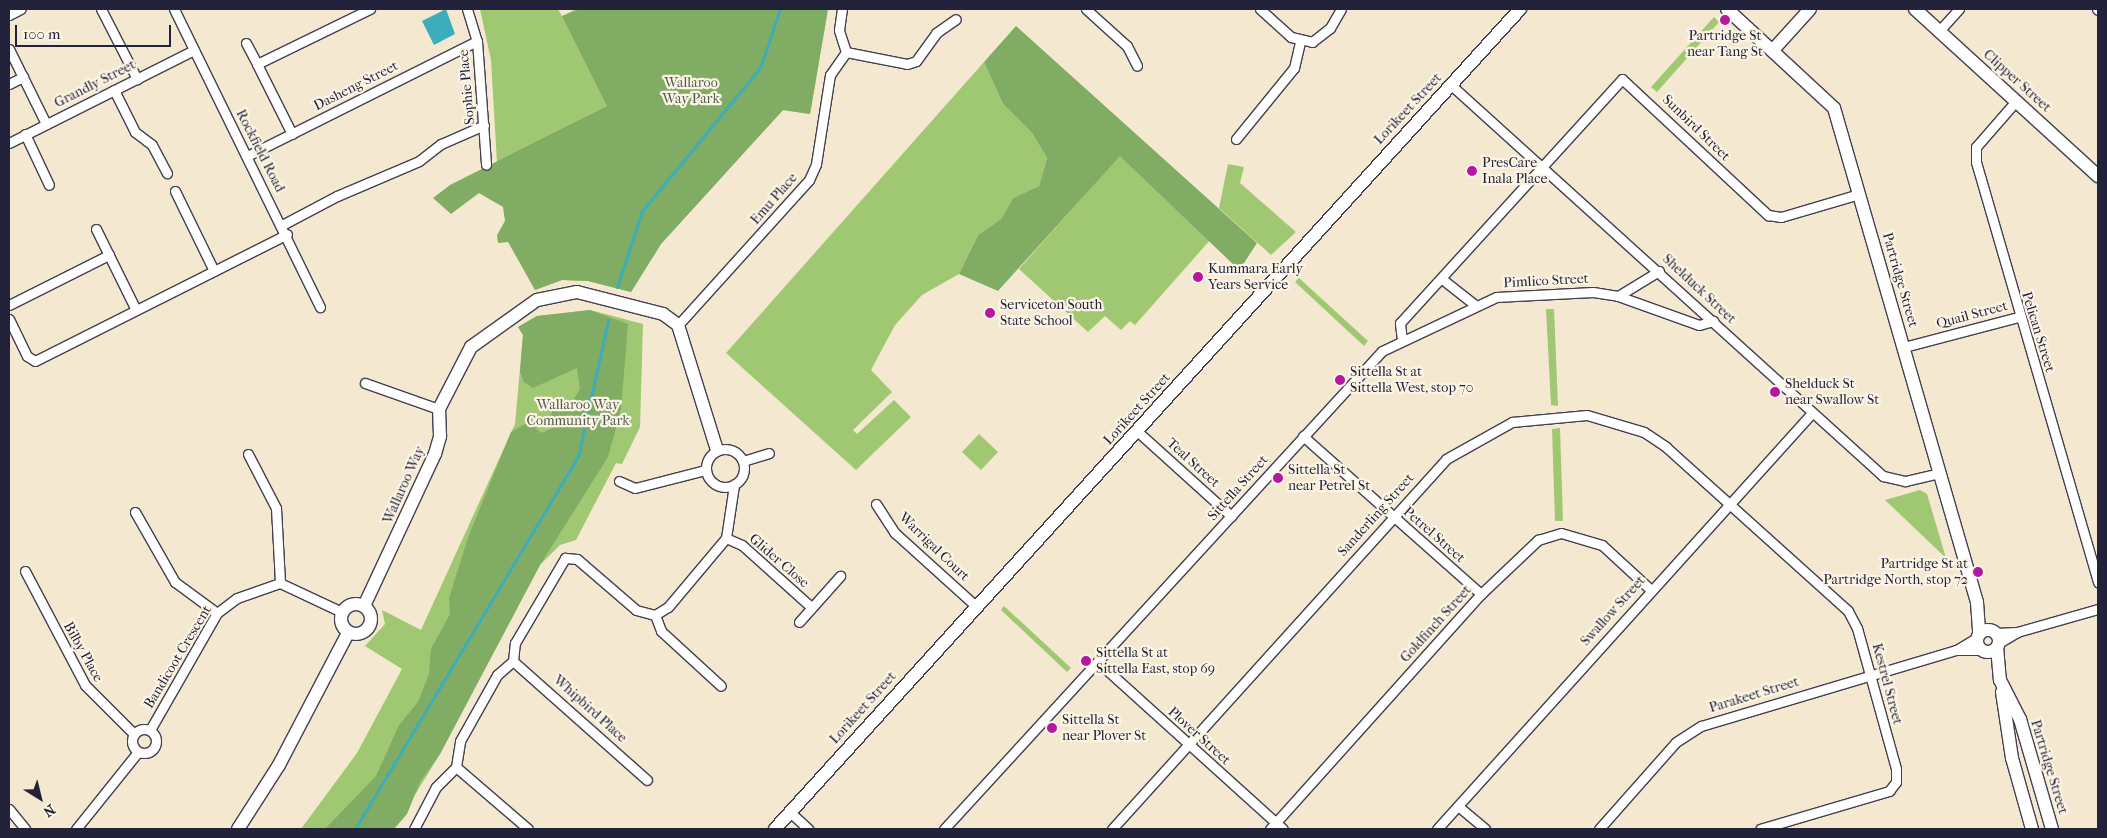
<!DOCTYPE html>
<html>
<head>
<meta charset="utf-8">
<style>
  body { margin:0 }
  #map { position:relative; width:2107px; height:838px; overflow:hidden; background:#f4e9d0; font-family:"IM FELL French Canon",serif }
  div>[style] { position:absolute }
  [style*='--x'] { left:calc(var(--x)*1px); top:calc(var(--y)*1px); width:calc(var(--w)*1px); rotate:calc(var(--a)*1deg) }
  .green>* { inset:0; background:#a0c771 }
  .forest>* { inset:0; background:#80ac63 }
  .water>* { inset:0; background:#3eadbb }
  .stream>* { height:3px; margin:-1.5px; padding:0 1.5px; transform-origin:1.5px; border-radius:1.5px; background:#3eadbb }
  .roads { filter:drop-shadow(1px 0 #424051) drop-shadow(-1px 0 #424051) drop-shadow(0 1px #424051) drop-shadow(0 -1px #424051) }
  .street>* { height:9px; margin:-4.5px; padding:0 4.5px; transform-origin:4.5px; border-radius:4.5px; background:#fff }
  .street>.ring { margin:-4.5px; padding:0; box-sizing:content-box; background:none; border:9px solid #fff; border-radius:50% }
  .secondary>* { height:12px; margin:-6px; padding:0 6px; transform-origin:6px; border-radius:6px; background:#fff }
  .secondary>.ring { margin:-6px; padding:0; box-sizing:content-box; background:none; border:12px solid #fff; border-radius:50% }
  .dots>* { width:14px; height:14px; translate:-50% -50%; box-sizing:border-box; border:2px solid #fcf5e5; border-radius:50% }
  span { translate:-50% -50%; white-space:nowrap; text-align:center; line-height:1.15; -webkit-text-stroke:4.5px #fcf5e5; paint-order:stroke }
  .poi-label { font-size:14px; color:#22223b }
  .left { translate:0 -50%; text-align:left }
  .right { translate:-100% -50%; text-align:right }
  .street-label { font-size:14px; color:#22223b }
  .park-label { font-size:14px; color:#4e5c4e }
  .frame { position:absolute; inset:0; border:10px solid #22223b; pointer-events:none }
  .north { position:absolute; left:15px; top:773px; width:50px; height:50px; -webkit-text-stroke:4px #fcf5e5; paint-order:stroke; rotate:144deg; font-size:14px; font-weight:700; line-height:20px; text-align:center; color:#22223b }
  .north::after { content:''; display:block; margin:auto; width:18px; height:22px; background:#22223b; clip-path:polygon(50% 0,100% 100%,50% 72%,0 100%) }
  .scale { position:absolute; left:15px; top:25px; width:156px; height:22px; box-sizing:border-box; border:2px solid #22223b; border-top:0; padding-left:6px; font-size:15px; line-height:18px; white-space:nowrap; color:#22223b; -webkit-text-stroke:4px #fcf5e5; paint-order:stroke }
</style>
</head>
<body>
<div id="map">
  <div class="green">
    <i style="clip-path:polygon(480px 9px,558px 9px,562px 16px,576px 9px,828px 9px,810px 114px,783px 110px,661px 244px,631px 292px,588px 281px,562px 280px,535px 290px,607px 106px,497px 163px,491px 60px)"></i>
    <i style="clip-path:polygon(1714px 17px,1719px 22px,1657px 92px,1651px 87px)"></i>
    <i style="clip-path:polygon(984px 62px,1003px 104px,1032px 133px,1047px 158px,1039px 186px,1013px 198px,1001px 219px,978px 235px,959px 274px,922px 295px,895px 325px,871px 370px,892px 392px,853px 430px,857px 434px,894px 400px,911px 417px,856px 470px,726px 353px)"></i>
    <i style="clip-path:polygon(1120px 155px,1211px 239px,1135px 325px,1130px 321px,1121px 330px,1105px 316px,1088px 332px,1019px 269px)"></i>
    <i style="clip-path:polygon(1228px 164px,1244px 167px,1240px 183px,1296px 232px,1271px 255px,1219px 208px)"></i>
    <i style="clip-path:polygon(1299px 278px,1368px 341px,1364px 346px,1295px 282px)"></i>
    <i style="clip-path:polygon(1546px 309px,1554px 309px,1558px 406px,1551px 405px)"></i>
    <i style="clip-path:polygon(590px 310px,643px 324px,640px 427px,622px 464px,616px 463px,576px 540px,560px 545px,540px 565px,440px 754px,394px 829px,301px 829px,357px 753px,402px 669px,365px 646px,385px 624px,382px 610px,421px 630px,515px 424px,523px 335px,518px 327px,537px 316px)"></i>
    <i style="clip-path:polygon(1560px 428px,1563px 521px,1555px 521px,1552px 429px)"></i>
    <i style="clip-path:polygon(979px 434px,998px 452px,981px 470px,962px 452px)"></i>
    <i style="clip-path:polygon(1920px 490px,1927px 494px,1946px 558px,1885px 500px)"></i>
    <i style="clip-path:polygon(1004px 606px,1071px 668px,1067px 672px,1001px 610px)"></i>
  </div>
  <div class="forest">
    <i style="clip-path:polygon(581px 9px,828px 9px,810px 114px,783px 110px,661px 244px,631px 292px,588px 281px,562px 280px,535px 290px,508px 242px,498px 243px,497px 235px,505px 221px,503px 207px,479px 193px,451px 214px,433px 198px,450px 185px,607px 106px,562px 16px)"></i>
    <i style="clip-path:polygon(1016px 26px,1257px 243px,1244px 263px,1237px 268px,1120px 156px,998px 291px,959px 274px,978px 235px,1001px 219px,1013px 198px,1039px 186px,1047px 158px,1032px 133px,1003px 104px,984px 62px)"></i>
    <i style="clip-path:polygon(590px 310px,628px 324px,621px 409px,608px 457px,540px 565px,440px 754px,420px 782px,407px 814px,394px 829px,325px 829px,376px 776px,399px 725px,418px 702px,429px 674px,431px 649px,450px 614px,449px 598px,469px 535px,511px 432px,529px 422px,541px 433px,555px 427px,551px 416px,554px 402px,567px 410px,580px 389px,577px 368px,533px 388px,524px 382px,520px 372px,523px 335px,518px 327px,537px 316px)"></i>
  </div>
  <div class="water">
    <i style="clip-path:polygon(446px 9px,455px 34px,434px 45px,422px 21px)"></i>
  </div>
  <div class="stream">
    <i style="--x:617;--y:287;--w:80;--a:-71.8"></i>
    <i style="--x:642;--y:211;--w:185;--a:-50.5"></i>
    <i style="--x:760;--y:68;--w:62;--a:-71.3"></i>
    <i style="--x:355;--y:829;--w:434;--a:-59.1"></i>
    <i style="--x:578;--y:457;--w:140;--a:-77.6"></i>
  </div>
  <div class="roads">
    <div class="street">
      <i style="--x:101;--y:9;--w:79;--a:62.8"></i>
      <i style="--x:174;--y:9;--w:332;--a:63.9"></i>
      <i style="--x:467;--y:9;--w:34;--a:73"></i>
      <i style="--x:477;--y:41;--w:124;--a:85.8"></i>
      <i style="--x:1086;--y:9;--w:55;--a:42.1"></i>
      <i style="--x:1127;--y:46;--w:22;--a:63"></i>
      <i style="--x:1260;--y:9;--w:42;--a:42.1"></i>
      <i style="--x:1291;--y:37;--w:22;--a:13"></i>
      <i style="--x:1312;--y:42;--w:23;--a:-38"></i>
      <i style="--x:1330;--y:28;--w:22;--a:-60"></i>
      <i style="--x:2097;--y:9;--w:1;--a:45"></i>
      <i style="--x:9;--y:15;--w:13;--a:-27"></i>
      <i style="--x:1939;--y:31;--w:30;--a:-48"></i>
      <i style="--x:246;--y:43;--w:24;--a:62"></i>
      <i style="--x:9;--y:49;--w:84;--a:63.7"></i>
      <i style="--x:846;--y:52;--w:62;--a:11.1"></i>
      <i style="--x:907;--y:64;--w:9;--a:-18"></i>
      <i style="--x:916;--y:61;--w:34;--a:-54"></i>
      <i style="--x:936;--y:33;--w:24;--a:-35"></i>
      <i style="--x:9;--y:84;--w:16;--a:-27"></i>
      <i style="--x:1451;--y:85;--w:583;--a:42.15"></i>
      <i style="--x:1883;--y:476;--w:23;--a:13"></i>
      <i style="--x:1905;--y:481;--w:36;--a:-13"></i>
      <i style="--x:114;--y:90;--w:47;--a:63.4"></i>
      <i style="--x:135;--y:132;--w:21;--a:37"></i>
      <i style="--x:152;--y:145;--w:32;--a:62"></i>
      <i style="--x:2016;--y:101;--w:61;--a:131"></i>
      <i style="--x:1976;--y:147;--w:15;--a:90"></i>
      <i style="--x:1976;--y:162;--w:438;--a:73.8"></i>
      <i style="--x:25;--y:134;--w:56;--a:64.8"></i>
      <i style="--x:292;--y:134;--w:78;--a:-116.6"></i>
      <i style="--x:257;--y:64;--w:126;--a:-26"></i>
      <i style="--x:1236;--y:139;--w:92;--a:-50.8"></i>
      <i style="--x:1294;--y:68;--w:28;--a:-77"></i>
      <i style="--x:9;--y:143;--w:207;--a:-26.7"></i>
      <i style="--x:247;--y:156;--w:257;--a:-26.6"></i>
      <i style="--x:175;--y:191;--w:89;--a:64"></i>
      <i style="--x:282;--y:225;--w:62;--a:-27.8"></i>
      <i style="--x:337;--y:196;--w:89;--a:-23.1"></i>
      <i style="--x:419;--y:161;--w:28;--a:-38"></i>
      <i style="--x:441;--y:144;--w:47;--a:-23.8"></i>
      <i style="--x:96;--y:229;--w:90;--a:63.7"></i>
      <i style="--x:1442;--y:279;--w:42;--a:38.2"></i>
      <i style="--x:1618;--y:296;--w:48;--a:-31.4"></i>
      <i style="--x:9;--y:305;--w:112;--a:-26.6"></i>
      <i style="--x:9;--y:319;--w:41;--a:64.1"></i>
      <i style="--x:27;--y:356;--w:9;--a:32"></i>
      <i style="--x:35;--y:361;--w:282;--a:-26.7"></i>
      <i style="--x:678;--y:325;--w:195;--a:-47.9"></i>
      <i style="--x:809;--y:180;--w:17;--a:-66"></i>
      <i style="--x:816;--y:164;--w:90;--a:-81.1"></i>
      <i style="--x:830;--y:75;--w:28;--a:-55"></i>
      <i style="--x:846;--y:52;--w:23;--a:-108"></i>
      <i style="--x:839;--y:30;--w:21;--a:-82"></i>
      <i style="--x:1402;--y:340;--w:17;--a:-97"></i>
      <i style="--x:1400;--y:323;--w:330;--a:-47.7"></i>
      <i style="--x:1622;--y:79;--w:200;--a:43"></i>
      <i style="--x:1768;--y:215;--w:13;--a:9"></i>
      <i style="--x:1781;--y:217;--w:81;--a:-16.4"></i>
      <i style="--x:1904;--y:347;--w:118;--a:-14.7"></i>
      <i style="--x:365;--y:383;--w:78;--a:19.4"></i>
      <i style="--x:1137;--y:431;--w:127;--a:42.1"></i>
      <i style="--x:1303;--y:436;--w:238;--a:41.6"></i>
      <i class="ring" style="left:706px;top:449px;width:29px;height:29px"></i>
      <i style="--x:248;--y:454;--w:61;--a:62.6"></i>
      <i style="--x:276;--y:508;--w:75;--a:86.9"></i>
      <i style="--x:743;--y:461;--w:27;--a:-17"></i>
      <i style="--x:619;--y:481;--w:17;--a:24"></i>
      <i style="--x:635;--y:488;--w:72;--a:-14.4"></i>
      <i style="--x:876;--y:504;--w:35;--a:57"></i>
      <i style="--x:895;--y:533;--w:110;--a:42.1"></i>
      <i style="--x:135;--y:512;--w:81;--a:60.3"></i>
      <i style="--x:175;--y:582;--w:52;--a:36.4"></i>
      <i style="--x:726;--y:538;--w:17;--a:24"></i>
      <i style="--x:742;--y:545;--w:93;--a:41.9"></i>
      <i style="--x:25;--y:571;--w:129;--a:62.2"></i>
      <i style="--x:85;--y:685;--w:69;--a:45"></i>
      <i style="--x:655;--y:615;--w:17;--a:69"></i>
      <i style="--x:661;--y:631;--w:81;--a:42.5"></i>
      <i style="--x:799;--y:622;--w:62;--a:-48.3"></i>
      <i style="--x:1996;--y:633;--w:21;--a:-3"></i>
      <i style="--x:2017;--y:632;--w:84;--a:-15.9"></i>
      <i style="--x:1999;--y:643;--w:21;--a:-31"></i>
      <i style="--x:1958;--y:649;--w:23;--a:-31"></i>
      <i style="--x:513;--y:661;--w:179;--a:41.6"></i>
      <i style="--x:1098;--y:662;--w:249;--a:42.1"></i>
      <i class="ring" style="left:132px;top:729px;width:15px;height:15px"></i>
      <i style="--x:150;--y:730;--w:135;--a:-60.2"></i>
      <i style="--x:217;--y:613;--w:25;--a:-37"></i>
      <i style="--x:237;--y:598;--w:46;--a:-19.2"></i>
      <i style="--x:280;--y:583;--w:68;--a:25.1"></i>
      <i style="--x:456;--y:767;--w:95;--a:40.7"></i>
      <i style="--x:1458;--y:806;--w:35;--a:40"></i>
      <i style="--x:9;--y:809;--w:26;--a:51"></i>
      <i style="--x:790;--y:812;--w:25;--a:43"></i>
      <i style="--x:76;--y:829;--w:99;--a:-51.2"></i>
      <i style="--x:414;--y:829;--w:47;--a:-62.4"></i>
      <i style="--x:436;--y:787;--w:28;--a:-45"></i>
      <i style="--x:456;--y:767;--w:26;--a:-81"></i>
      <i style="--x:460;--y:741;--w:76;--a:-60.7"></i>
      <i style="--x:497;--y:675;--w:21;--a:-41"></i>
      <i style="--x:513;--y:661;--w:18;--a:-84"></i>
      <i style="--x:515;--y:643;--w:99;--a:-59.5"></i>
      <i style="--x:565;--y:558;--w:12;--a:5"></i>
      <i style="--x:577;--y:559;--w:78;--a:40.8"></i>
      <i style="--x:636;--y:610;--w:20;--a:15"></i>
      <i style="--x:655;--y:615;--w:15;--a:-32"></i>
      <i style="--x:668;--y:607;--w:90;--a:-50"></i>
      <i style="--x:726;--y:538;--w:54;--a:-81.4"></i>
      <i style="--x:944;--y:829;--w:648;--a:-47.5"></i>
      <i style="--x:1382;--y:351;--w:126;--a:-25.3"></i>
      <i style="--x:1496;--y:297;--w:97;--a:-3"></i>
      <i style="--x:1593;--y:292;--w:25;--a:9"></i>
      <i style="--x:1618;--y:296;--w:86;--a:19.7"></i>
      <i style="--x:1699;--y:325;--w:15;--a:-16"></i>
      <i style="--x:1112;--y:829;--w:498;--a:-47.9"></i>
      <i style="--x:1446;--y:459;--w:76;--a:-29.3"></i>
      <i style="--x:1512;--y:422;--w:75;--a:-5.3"></i>
      <i style="--x:1587;--y:415;--w:59;--a:16.6"></i>
      <i style="--x:1644;--y:432;--w:27;--a:34"></i>
      <i style="--x:1666;--y:447;--w:245;--a:42"></i>
      <i style="--x:1848;--y:611;--w:19;--a:62"></i>
      <i style="--x:1857;--y:628;--w:146;--a:74.5"></i>
      <i style="--x:1896;--y:769;--w:13;--a:90"></i>
      <i style="--x:1896;--y:782;--w:11;--a:128"></i>
      <i style="--x:1889;--y:791;--w:134;--a:163.6"></i>
      <i style="--x:1270;--y:829;--w:316;--a:-48.1"></i>
      <i style="--x:1481;--y:594;--w:79;--a:-43.5"></i>
      <i style="--x:1538;--y:540;--w:24;--a:-17"></i>
      <i style="--x:1561;--y:533;--w:43;--a:16.3"></i>
      <i style="--x:1602;--y:545;--w:67;--a:42.6"></i>
      <i style="--x:1437;--y:829;--w:560;--a:-47.97"></i>
      <i style="--x:1599;--y:829;--w:116;--a:-48.5"></i>
      <i style="--x:1676;--y:742;--w:30;--a:-33"></i>
      <i style="--x:1701;--y:726;--w:266;--a:-16.6"></i>
      <i style="--x:1956;--y:650;--w:26;--a:0"></i>
    </div>
    <div class="secondary">
      <i style="--x:1727;--y:9;--w:146;--a:42.8"></i>
      <i style="--x:1834;--y:108;--w:514;--a:73.86"></i>
      <i style="--x:1977;--y:602;--w:32;--a:86"></i>
      <i style="--x:1915;--y:9;--w:248;--a:42.4"></i>
      <i style="--x:1773;--y:50;--w:55;--a:-47.9"></i>
      <i class="ring" style="left:341px;top:604px;width:18px;height:18px"></i>
      <i style="--x:364;--y:606;--w:168;--a:-65"></i>
      <i style="--x:435;--y:454;--w:19;--a:-74"></i>
      <i style="--x:440;--y:436;--w:27;--a:-92"></i>
      <i style="--x:439;--y:409;--w:70;--a:-62.7"></i>
      <i style="--x:471;--y:347;--w:81;--a:-35.5"></i>
      <i style="--x:537;--y:300;--w:41;--a:-11.3"></i>
      <i style="--x:577;--y:292;--w:89;--a:14.3"></i>
      <i style="--x:663;--y:314;--w:19;--a:36"></i>
      <i style="--x:678;--y:325;--w:131;--a:72.7"></i>
      <i class="ring" style="left:1977px;top:630px;width:10px;height:10px"></i>
      <i style="--x:1997;--y:647;--w:33;--a:85"></i>
      <i style="--x:2000;--y:680;--w:44;--a:62.9"></i>
      <i style="--x:2020;--y:719;--w:115;--a:73.8"></i>
      <i style="--x:2002;--y:692;--w:67;--a:81.4"></i>
      <i style="--x:2012;--y:758;--w:74;--a:74.3"></i>
      <i style="--x:238;--y:829;--w:76;--a:-57.4"></i>
      <i style="--x:279;--y:765;--w:149;--a:-62.4"></i>
      <i style="--x:775;--y:829;--w:1108;--a:-47.74"></i>
    </div>
  </div>
  <div class="dots">
    <i style="left:1725px;top:20px;background:#b5179e"></i>
    <i style="left:1472px;top:171px;background:#b5179e"></i>
    <i style="left:1198px;top:277px;background:#b5179e"></i>
    <i style="left:990px;top:313px;background:#b5179e"></i>
    <i style="left:1340px;top:380px;background:#b5179e"></i>
    <i style="left:1775px;top:392px;background:#b5179e"></i>
    <i style="left:1278px;top:478px;background:#b5179e"></i>
    <i style="left:1978px;top:572px;background:#b5179e"></i>
    <i style="left:1086px;top:661px;background:#b5179e"></i>
    <i style="left:1052px;top:728px;background:#b5179e"></i>
  </div>
  <div class="poi-label">
    <span style="left:1725px;top:44px">Partridge St<br>near Tang St</span>
    <span class="left" style="left:1482px;top:171px">PresCare<br>Inala Place</span>
    <span class="left" style="left:1208px;top:277px">Kummara Early<br>Years Service</span>
    <span class="left" style="left:1000px;top:313px">Serviceton South<br>State School</span>
    <span class="left" style="left:1350px;top:380px">Sittella St at<br>Sittella West, stop 70</span>
    <span class="left" style="left:1785px;top:392px">Shelduck St<br>near Swallow St</span>
    <span class="left" style="left:1288px;top:478px">Sittella St<br>near Petrel St</span>
    <span class="right" style="left:1968px;top:572px">Partridge St at<br>Partridge North, stop 72</span>
    <span class="left" style="left:1096px;top:661px">Sittella St at<br>Sittella East, stop 69</span>
    <span class="left" style="left:1062px;top:728px">Sittella St<br>near Plover St</span>
  </div>
  <div class="street-label">
    <span style="left:2017px;top:81px;rotate:42deg">Clipper Street</span>
    <span style="left:95px;top:84px;rotate:-27deg">Grandly Street</span>
    <span style="left:356px;top:86px;rotate:-27deg">Dasheng Street</span>
    <span style="left:467px;top:87px;rotate:-95deg">Sophie Place</span>
    <span style="left:1408px;top:109px;rotate:-47deg">Lorikeet Street</span>
    <span style="left:1696px;top:128px;rotate:44deg">Sunbird Street</span>
    <span style="left:260px;top:151px;rotate:63deg">Rockfield Road</span>
    <span style="left:774px;top:199px;rotate:-49deg">Emu Place</span>
    <span style="left:1900px;top:280px;rotate:74deg">Partridge Street</span>
    <span style="left:1546px;top:281px;rotate:-3deg">Pimlico Street</span>
    <span style="left:1699px;top:289px;rotate:43deg">Shelduck Street</span>
    <span style="left:1972px;top:315px;rotate:-15deg">Quail Street</span>
    <span style="left:2038px;top:332px;rotate:73deg">Pelican Street</span>
    <span style="left:1137px;top:409px;rotate:-48deg">Lorikeet Street</span>
    <span style="left:1193px;top:463px;rotate:42deg">Teal Street</span>
    <span style="left:404px;top:485px;rotate:-66deg">Wallaroo Way</span>
    <span style="left:1238px;top:488px;rotate:-48deg">Sittella Street</span>
    <span style="left:1376px;top:515px;rotate:-48deg">Sanderling Street</span>
    <span style="left:1434px;top:535px;rotate:41deg">Petrel Street</span>
    <span style="left:934px;top:547px;rotate:44deg">Warrigal Court</span>
    <span style="left:779px;top:561px;rotate:41deg">Glider Close</span>
    <span style="left:1613px;top:611px;rotate:-48deg">Swallow Street</span>
    <span style="left:1436px;top:624px;rotate:-48deg">Goldfinch Street</span>
    <span style="left:83px;top:652px;rotate:61deg">Bilby Place</span>
    <span style="left:178px;top:657px;rotate:-59deg">Bandicoot Crescent</span>
    <span style="left:1887px;top:684px;rotate:75deg">Kestrel Street</span>
    <span style="left:1754px;top:695px;rotate:-17deg">Parakeet Street</span>
    <span style="left:863px;top:708px;rotate:-48deg">Lorikeet Street</span>
    <span style="left:590px;top:709px;rotate:42deg">Whipbird Place</span>
    <span style="left:1199px;top:736px;rotate:42deg">Plover Street</span>
    <span style="left:2049px;top:767px;rotate:73deg">Partridge Street</span>
  </div>
  <div class="park-label">
    <span style="left:691px;top:91px">Wallaroo<br>Way Park</span>
    <span style="left:578px;top:413px">Wallaroo Way<br>Community Park</span>
  </div>
  <div class="frame"></div>
  <div class="north">N</div>
  <div class="scale">100 m</div>
</div>
</body>
</html>
